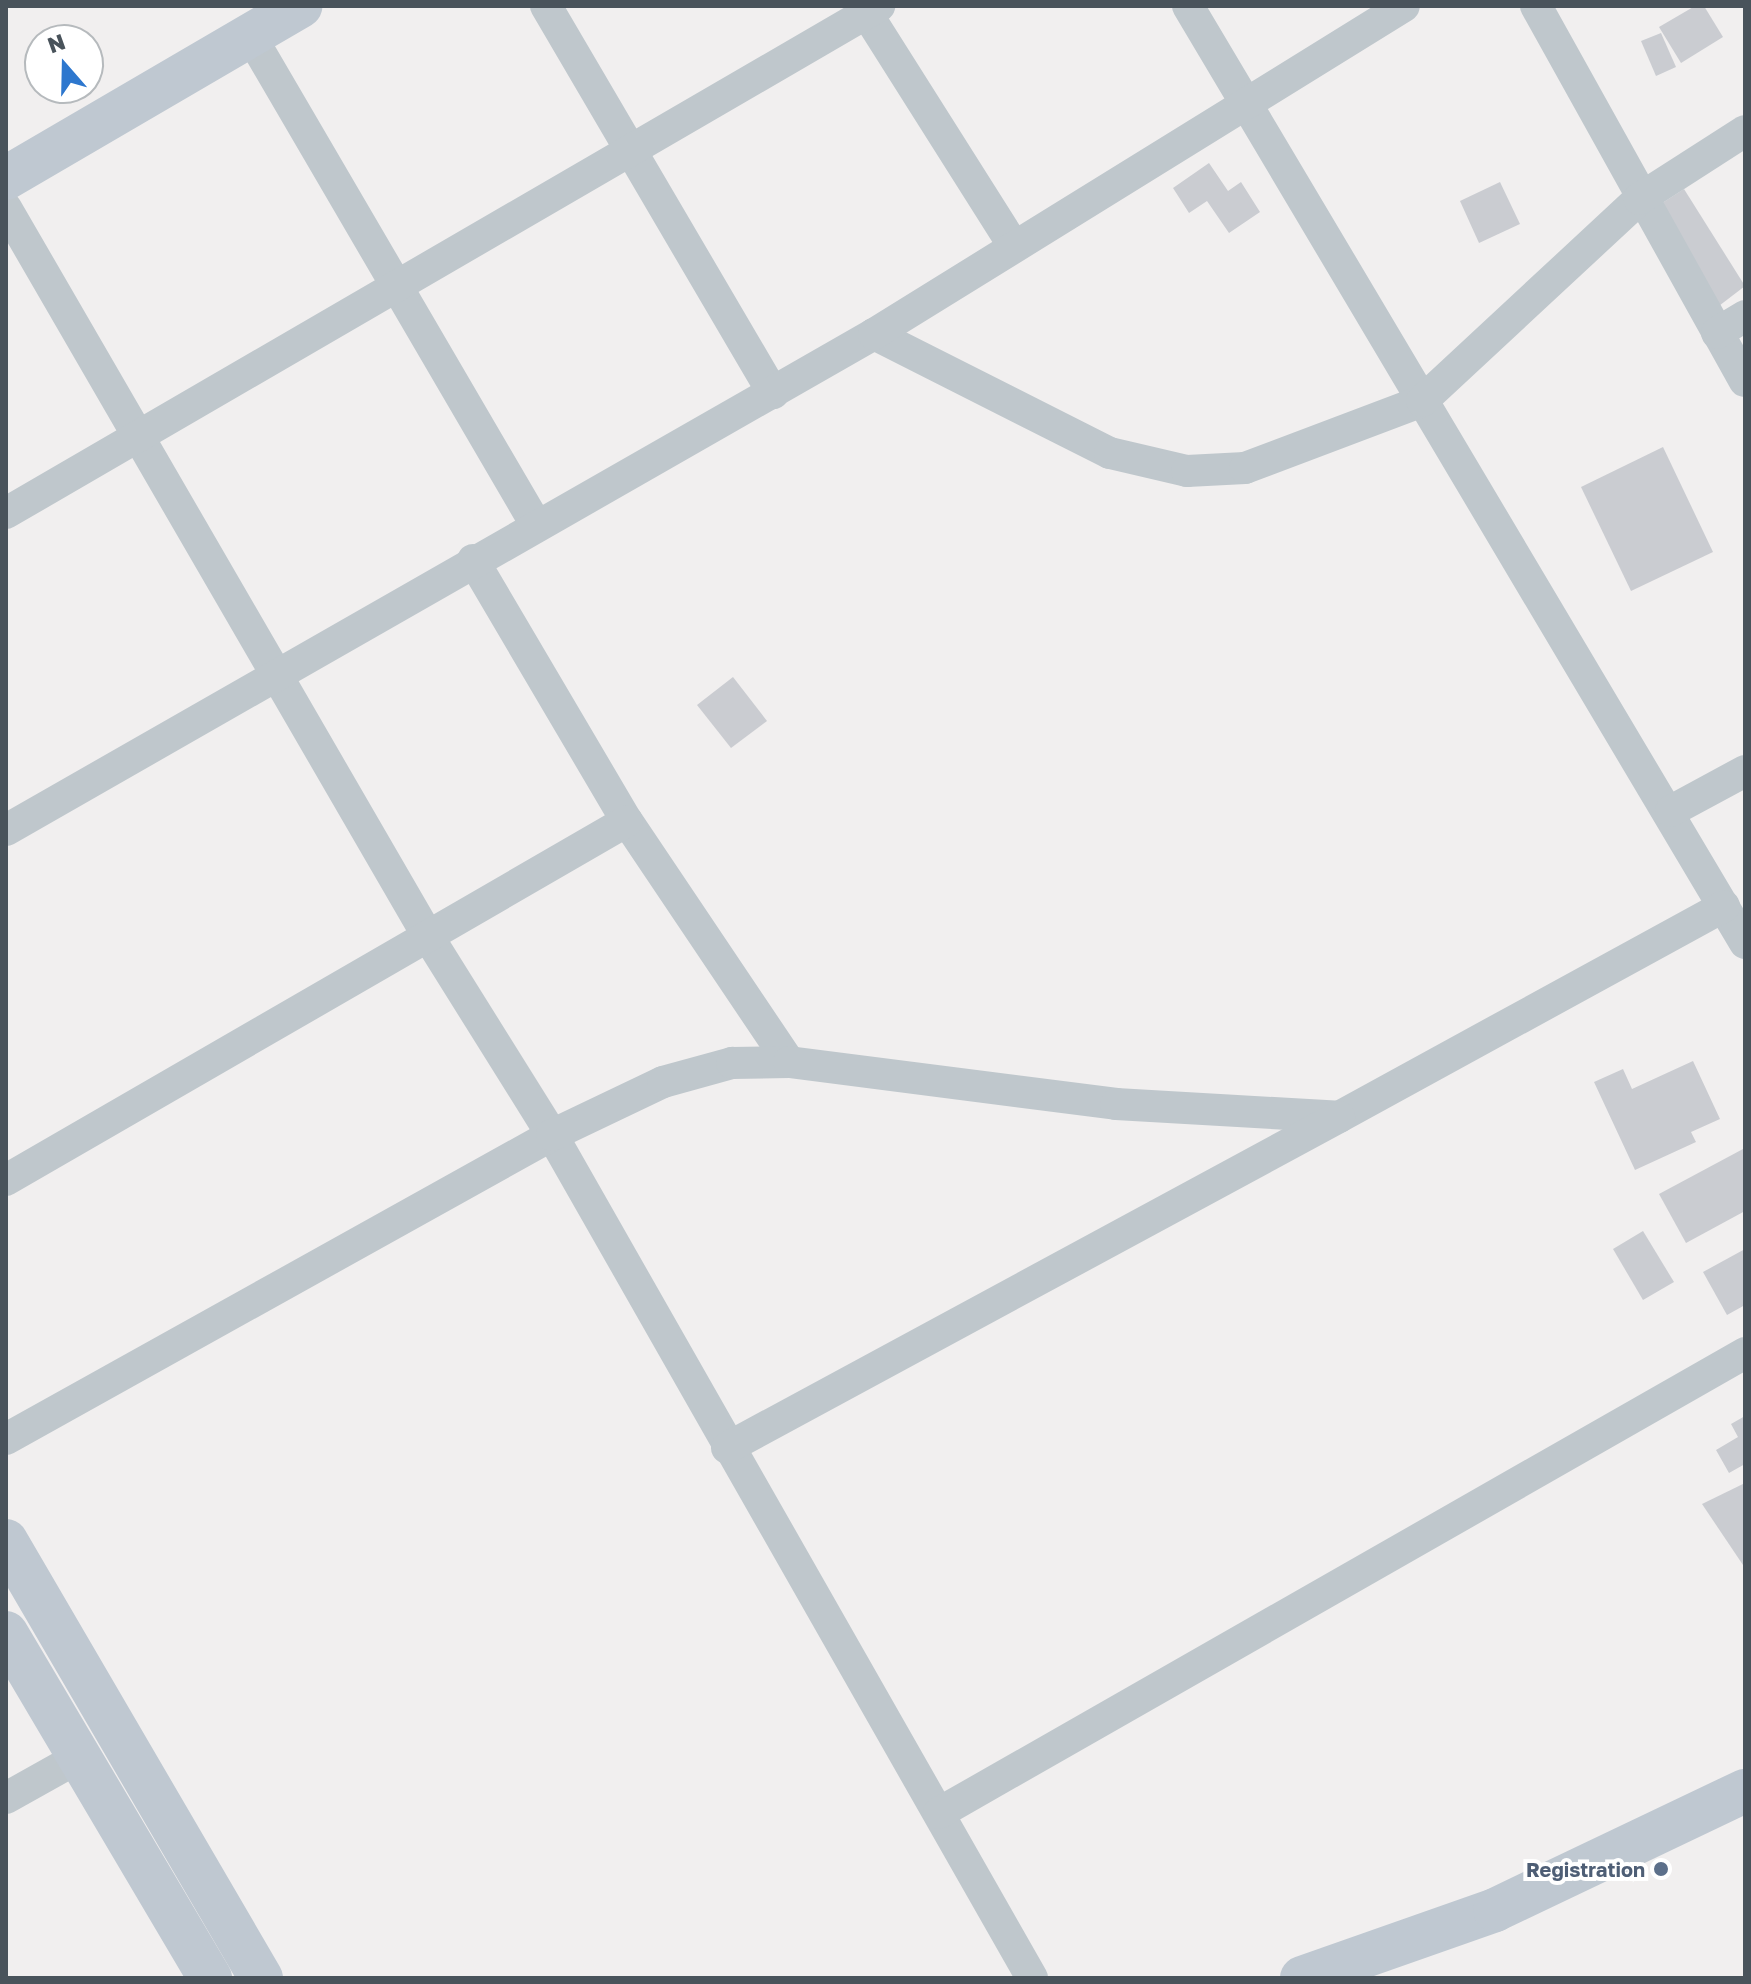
<!DOCTYPE html>
<html>
<head>
<meta charset="utf-8">
<style>
  body { margin:0 }
  #map { position:relative; width:1751px; height:1984px; overflow:hidden; background:#f1efef; font-family:"Golos Text",sans-serif }
  div>[style] { position:absolute }
  [style*='--x'] { left:calc(var(--x)*1px); top:calc(var(--y)*1px); width:calc(var(--w)*1px); rotate:calc(var(--a)*1deg) }
  .building>* { inset:0; background:#caccd1 }
  .street>* { height:32px; margin:-16px; padding:0 16px; transform-origin:16px; border-radius:16px; background:#bfc7cc }
  .secondary>* { height:44px; margin:-22px; padding:0 22px; transform-origin:22px; border-radius:22px; background:#bfc8d1 }
  .dots>* { width:22px; height:22px; translate:-50% -50%; box-sizing:border-box; border:4px solid #fff; border-radius:50% }
  span { translate:-50% -50%; white-space:nowrap; text-align:center; line-height:1.15; -webkit-text-stroke:8px #fff; paint-order:stroke }
  .service-label { font-size:20px; color:#4e5e75; font-weight:700 }
  .right { translate:-100% -50%; text-align:right }
  .frame { position:absolute; inset:0; border:8px solid #49535b; pointer-events:none }
  .north { position:absolute; left:24px; top:24px; width:80px; height:80px; box-sizing:border-box; background:#fff; border:2px solid #b6babd; border-radius:50%; rotate:340deg; font-size:22px; font-weight:700; line-height:32px; text-align:center; color:#49535b }
  .north::after { content:''; display:block; margin:auto; width:28px; height:36px; background:#2d77ce; clip-path:polygon(50% 0,100% 100%,50% 72%,0 100%) }
</style>
</head>
<body>
<div id="map">
  <div class="building">
    <i style="clip-path:polygon(1695px 6px,1704px 6px,1723px 37px,1681px 63px,1659px 27px)"></i>
    <i style="clip-path:polygon(1661px 33px,1676px 67px,1656px 76px,1641px 41px)"></i>
    <i style="clip-path:polygon(1209px 163px,1228px 191px,1241px 182px,1260px 212px,1229px 233px,1207px 201px,1189px 213px,1173px 188px)"></i>
    <i style="clip-path:polygon(1500px 182px,1520px 224px,1479px 243px,1460px 201px)"></i>
    <i style="clip-path:polygon(1684px 189px,1745px 286px,1715px 309px,1653px 209px)"></i>
    <i style="clip-path:polygon(1663px 447px,1713px 552px,1631px 591px,1581px 487px)"></i>
    <i style="clip-path:polygon(733px 677px,767px 721px,731px 748px,697px 705px)"></i>
    <i style="clip-path:polygon(1693px 1061px,1720px 1119px,1691px 1132px,1696px 1142px,1635px 1170px,1594px 1082px,1623px 1069px,1632px 1089px)"></i>
    <i style="clip-path:polygon(1743px 1149px,1745px 1211px,1686px 1243px,1659px 1194px)"></i>
    <i style="clip-path:polygon(1643px 1231px,1674px 1282px,1643px 1300px,1613px 1249px)"></i>
    <i style="clip-path:polygon(1745px 1249px,1745px 1305px,1727px 1315px,1703px 1272px)"></i>
    <i style="clip-path:polygon(1745px 1416px,1745px 1464px,1729px 1473px,1716px 1450px,1738px 1437px,1731px 1424px)"></i>
    <i style="clip-path:polygon(1745px 1483px,1745px 1568px,1702px 1504px)"></i>
  </div>
  <div class="street">
    <i style="--x:546;--y:6;--w:449;--a:59.6"></i>
    <i style="--x:862;--y:6;--w:284;--a:57.7"></i>
    <i style="--x:1188;--y:6;--w:1090;--a:59.27"></i>
    <i style="--x:1536;--y:6;--w:429;--a:60.9"></i>
    <i style="--x:250;--y:35;--w:565;--a:59.71"></i>
    <i style="--x:6;--y:208;--w:844;--a:59.91"></i>
    <i style="--x:429;--y:938;--w:232;--a:58"></i>
    <i style="--x:552;--y:1135;--w:970;--a:60.34"></i>
    <i style="--x:1717;--y:333;--w:33;--a:-31"></i>
    <i style="--x:874;--y:334;--w:264;--a:26.8"></i>
    <i style="--x:1110;--y:453;--w:79;--a:13.2"></i>
    <i style="--x:1187;--y:471;--w:58;--a:-3"></i>
    <i style="--x:1245;--y:468;--w:189;--a:-20.7"></i>
    <i style="--x:1422;--y:401;--w:296;--a:-42.9"></i>
    <i style="--x:1639;--y:199;--w:126;--a:-32.7"></i>
    <i style="--x:6;--y:513;--w:1010;--a:-30.15"></i>
    <i style="--x:473;--y:560;--w:303;--a:59.5"></i>
    <i style="--x:627;--y:821;--w:290;--a:56.1"></i>
    <i style="--x:1671;--y:811;--w:84;--a:-28.4"></i>
    <i style="--x:6;--y:830;--w:1000;--a:-29.74"></i>
    <i style="--x:874;--y:334;--w:623;--a:-31.75"></i>
    <i style="--x:6;--y:1180;--w:717;--a:-30.03"></i>
    <i style="--x:6;--y:1439;--w:625;--a:-29.11"></i>
    <i style="--x:552;--y:1135;--w:123;--a:-25.5"></i>
    <i style="--x:663;--y:1082;--w:72;--a:-15.4"></i>
    <i style="--x:732;--y:1063;--w:57;--a:-1"></i>
    <i style="--x:789;--y:1062;--w:330;--a:7.3"></i>
    <i style="--x:1116;--y:1104;--w:223;--a:3.3"></i>
    <i style="--x:1339;--y:1117;--w:439;--a:-28.7"></i>
    <i style="--x:727;--y:1448;--w:696;--a:-28.41"></i>
    <i style="--x:6;--y:1798;--w:86;--a:-29.2"></i>
    <i style="--x:939;--y:1813;--w:928;--a:-29.71"></i>
  </div>
  <div class="secondary">
    <i style="--x:6;--y:178;--w:341;--a:-30.3"></i>
    <i style="--x:6;--y:1541;--w:506;--a:59.74"></i>
    <i style="--x:6;--y:1633;--w:401;--a:59.4"></i>
    <i style="--x:1302;--y:1978;--w:205;--a:-19.4"></i>
    <i style="--x:1495;--y:1910;--w:277;--a:-25.5"></i>
  </div>
  <div class="dots">
    <i style="left:1661px;top:1869px;background:#5c6f8a"></i>
  </div>
  <div class="service-label">
    <span class="right" style="left:1645px;top:1869px">Registration</span>
  </div>
  <div class="frame"></div>
  <div class="north">N</div>
</div>
</body>
</html>
